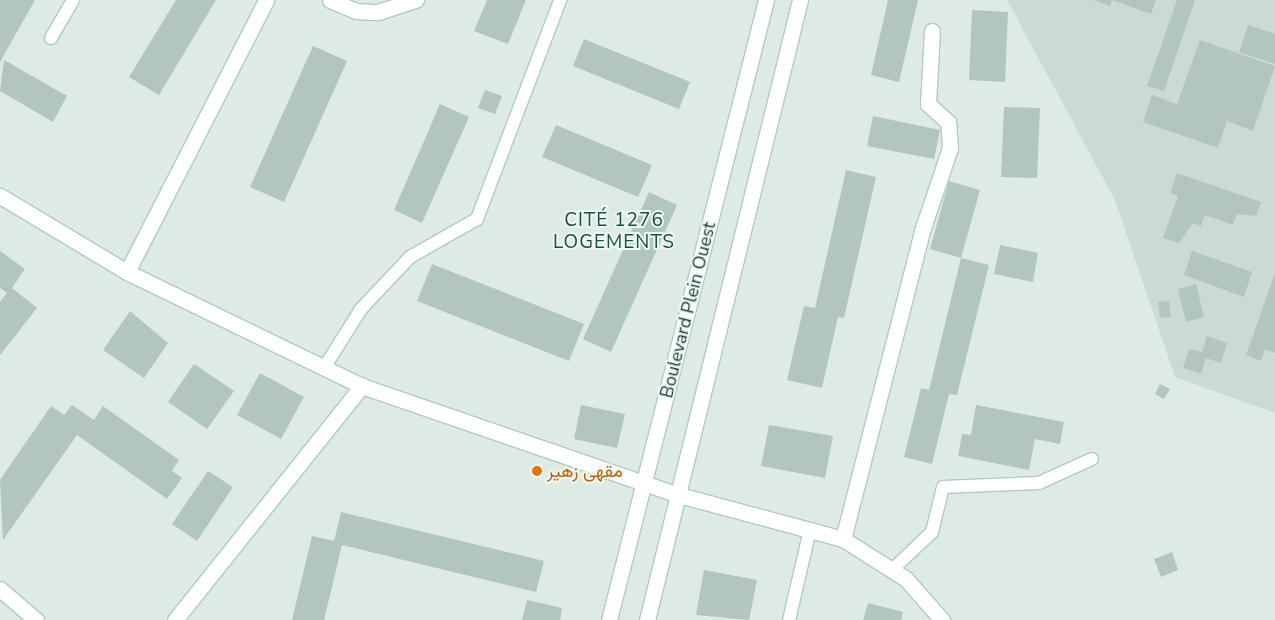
<!DOCTYPE html>
<html>
<head>
<meta charset="utf-8">
<style>
  body { margin:0 }
  #map { position:relative; width:1275px; height:620px; overflow:hidden; background:#ddebe4; font-family:"Nunito Sans",Vazirmatn,sans-serif }
  div>[style] { position:absolute }
  [style*='--x'] { left:calc(var(--x)*1px); top:calc(var(--y)*1px); width:calc(var(--w)*1px); rotate:calc(var(--a)*1deg) }
  .built>* { inset:0; background:#cbdbd3 }
  .building>* { inset:0; background:#b2c6bd }
  .roads { filter:drop-shadow(1px 0 #afccc1) drop-shadow(-1px 0 #afccc1) drop-shadow(0 1px #afccc1) drop-shadow(0 -1px #afccc1) }
  .lane>* { height:12px; margin:-6px; padding:0 6px; transform-origin:6px; border-radius:6px; background:#fff }
  .street>* { height:15px; margin:-7.5px; padding:0 7.5px; transform-origin:7.5px; border-radius:7.5px; background:#fff }
  .secondary>* { height:15px; margin:-7.5px; padding:0 7.5px; transform-origin:7.5px; border-radius:7.5px; background:#fff }
  .dots>* { width:14px; height:14px; translate:-50% -50%; box-sizing:border-box; border:2px solid #edf7f2; border-radius:50% }
  span { translate:-50% -50%; white-space:nowrap; text-align:center; line-height:1.15; -webkit-text-stroke:4px #edf7f2; paint-order:stroke }
  .street-label { font-size:18px; color:#1d3c33 }
  .food-label { font-size:18px; color:#c56008 }
  .left { translate:0 -50%; text-align:left }
  .neighbourhood-label { font-size:19px; color:#175041; letter-spacing:1px }
</style>
</head>
<body>
<div id="map">
  <div class="built">
    <i style="clip-path:polygon(1007px 0,1275px 0,1275px 413px,1175px 377px,1115px 200px)"></i>
  </div>
  <div class="building">
    <i style="clip-path:polygon(0 0,35px 0,0 62px)"></i>
    <i style="clip-path:polygon(176px 0,216px 0,159px 95px,129px 77px)"></i>
    <i style="clip-path:polygon(487px 0,526px 0,508px 44px,474px 31px)"></i>
    <i style="clip-path:polygon(888px 0,918px 0,899px 82px,871px 75px)"></i>
    <i style="clip-path:polygon(1093px 0,1156px 0,1151px 14px,1112px 0,1110px 6px)"></i>
    <i style="clip-path:polygon(1177px 0,1195px 0,1164px 91px,1147px 86px)"></i>
    <i style="clip-path:polygon(972px 10px,1008px 12px,1005px 82px,969px 80px)"></i>
    <i style="clip-path:polygon(1248px 25px,1275px 34px,1275px 64px,1239px 52px)"></i>
    <i style="clip-path:polygon(584px 39px,690px 82px,679px 109px,573px 66px)"></i>
    <i style="clip-path:polygon(1200px 40px,1275px 66px,1253px 131px,1227px 121px,1218px 148px,1143px 122px,1152px 95px,1177px 104px)"></i>
    <i style="clip-path:polygon(313px 46px,347px 61px,284px 202px,250px 187px)"></i>
    <i style="clip-path:polygon(4px 60px,67px 96px,53px 122px,0 91px)"></i>
    <i style="clip-path:polygon(485px 90px,502px 96px,495px 114px,478px 108px)"></i>
    <i style="clip-path:polygon(440px 104px,469px 117px,422px 223px,394px 210px)"></i>
    <i style="clip-path:polygon(1004px 107px,1040px 108px,1037px 178px,1001px 177px)"></i>
    <i style="clip-path:polygon(873px 116px,940px 130px,934px 159px,867px 146px)"></i>
    <i style="clip-path:polygon(556px 125px,652px 165px,638px 197px,542px 157px)"></i>
    <i style="clip-path:polygon(846px 170px,876px 177px,844px 318px,838px 317px,822px 388px,787px 380px,804px 306px,815px 308px)"></i>
    <i style="clip-path:polygon(1177px 173px,1261px 202px,1256px 216px,1237px 214px,1233px 225px,1205px 215px,1201px 226px,1193px 223px,1179px 243px,1163px 238px,1178px 196px,1170px 193px)"></i>
    <i style="clip-path:polygon(949px 181px,980px 190px,961px 258px,930px 249px)"></i>
    <i style="clip-path:polygon(649px 192px,677px 205px,611px 352px,583px 339px)"></i>
    <i style="clip-path:polygon(1000px 245px,1038px 253px,1033px 282px,994px 274px)"></i>
    <i style="clip-path:polygon(0 251px,25px 269px,12px 288px,37px 308px,0 355px,0 302px,7px 293px,0 288px)"></i>
    <i style="clip-path:polygon(1192px 251px,1252px 272px,1244px 297px,1184px 275px)"></i>
    <i style="clip-path:polygon(961px 258px,989px 265px,957px 395px,949px 394px,932px 464px,904px 457px,921px 388px,929px 390px)"></i>
    <i style="clip-path:polygon(432px 264px,584px 324px,569px 361px,417px 301px)"></i>
    <i style="clip-path:polygon(1275px 273px,1275px 353px,1265px 349px,1261px 361px,1246px 355px)"></i>
    <i style="clip-path:polygon(1196px 284px,1204px 317px,1186px 322px,1178px 289px)"></i>
    <i style="clip-path:polygon(1169px 301px,1171px 317px,1160px 318px,1158px 302px)"></i>
    <i style="clip-path:polygon(130px 311px,168px 343px,144px 378px,103px 350px)"></i>
    <i style="clip-path:polygon(1207px 336px,1227px 343px,1221px 363px,1206px 358px,1201px 374px,1183px 368px,1189px 349px,1202px 352px)"></i>
    <i style="clip-path:polygon(194px 364px,234px 391px,207px 429px,168px 402px)"></i>
    <i style="clip-path:polygon(260px 373px,304px 397px,281px 439px,237px 415px)"></i>
    <i style="clip-path:polygon(1160px 384px,1170px 389px,1164px 399px,1155px 394px)"></i>
    <i style="clip-path:polygon(72px 405px,94px 420px,103px 406px,179px 460px,172px 471px,182px 478px,167px 499px,77px 435px,3px 540px,0 480px,51px 406px,64px 415px)"></i>
    <i style="clip-path:polygon(581px 405px,625px 414px,617px 448px,574px 439px)"></i>
    <i style="clip-path:polygon(976px 405px,1064px 422px,1060px 444px,1035px 439px,1029px 470px,958px 456px,962px 434px,971px 435px)"></i>
    <i style="clip-path:polygon(769px 425px,833px 436px,825px 478px,761px 466px)"></i>
    <i style="clip-path:polygon(208px 471px,233px 487px,197px 541px,172px 524px)"></i>
    <i style="clip-path:polygon(341px 512px,544px 561px,536px 592px,342px 545px,324px 620px,292px 620px,312px 536px,334px 541px)"></i>
    <i style="clip-path:polygon(1172px 552px,1178px 570px,1161px 577px,1154px 559px)"></i>
    <i style="clip-path:polygon(704px 570px,757px 580px,749px 620px,696px 615px)"></i>
    <i style="clip-path:polygon(527px 600px,562px 608px,560px 620px,522px 620px)"></i>
    <i style="clip-path:polygon(868px 603px,903px 612px,901px 620px,863px 620px)"></i>
  </div>
  <div class="roads">
    <div class="lane">
      <i style="--x:51;--y:38;--w:44;--a:-59.9"></i>
      <i style="--x:324;--y:368;--w:70;--a:-57.9"></i>
      <i style="--x:361;--y:309;--w:71;--a:-46.7"></i>
      <i style="--x:410;--y:257;--w:77;--a:-29.6"></i>
      <i style="--x:477;--y:219;--w:234;--a:-69.2"></i>
      <i style="--x:893;--y:569;--w:54;--a:-43.5"></i>
      <i style="--x:932;--y:532;--w:46;--a:-76.3"></i>
      <i style="--x:943;--y:487;--w:96;--a:-2.4"></i>
      <i style="--x:1039;--y:483;--w:58;--a:-24.4"></i>
      <i style="--x:789;--y:620;--w:92;--a:-76.9"></i>
    </div>
    <div class="street">
      <i style="--x:330;--y:0;--w:28;--a:23"></i>
      <i style="--x:356;--y:11;--w:22;--a:3"></i>
      <i style="--x:378;--y:12;--w:40;--a:-18"></i>
      <i style="--x:0;--y:196;--w:148;--a:30.9"></i>
      <i style="--x:127;--y:272;--w:261;--a:25.9"></i>
      <i style="--x:362;--y:386;--w:335;--a:19"></i>
      <i style="--x:679;--y:495;--w:170;--a:15"></i>
      <i style="--x:843;--y:539;--w:75;--a:32.4"></i>
      <i style="--x:906;--y:579;--w:55;--a:48.7"></i>
      <i style="--x:127;--y:272;--w:305;--a:-62.9"></i>
      <i style="--x:843;--y:539;--w:318;--a:-75.6"></i>
      <i style="--x:922;--y:231;--w:88;--a:-71.4"></i>
      <i style="--x:950;--y:148;--w:26;--a:-94"></i>
      <i style="--x:948;--y:122;--w:27;--a:-138"></i>
      <i style="--x:928;--y:104;--w:73;--a:-86.9"></i>
      <i style="--x:0;--y:589;--w:48;--a:40.7"></i>
      <i style="--x:175;--y:620;--w:300;--a:-51.4"></i>
    </div>
    <div class="secondary">
      <i style="--x:609;--y:620;--w:640;--a:-75.79"></i>
      <i style="--x:647;--y:620;--w:639;--a:-76.14"></i>
    </div>
  </div>
  <div class="dots">
    <i style="left:537px;top:471px;background:#e8710a"></i>
  </div>
  <div class="street-label">
    <span style="left:688px;top:310px;rotate:-76deg">Boulevard Plein Ouest</span>
  </div>
  <div class="food-label">
    <span class="left" style="left:547px;top:471px">مقهى زهير</span>
  </div>
  <div class="neighbourhood-label">
    <span style="left:614px;top:232px">CITÉ 1276<br>LOGEMENTS</span>
  </div>
</div>
</body>
</html>
